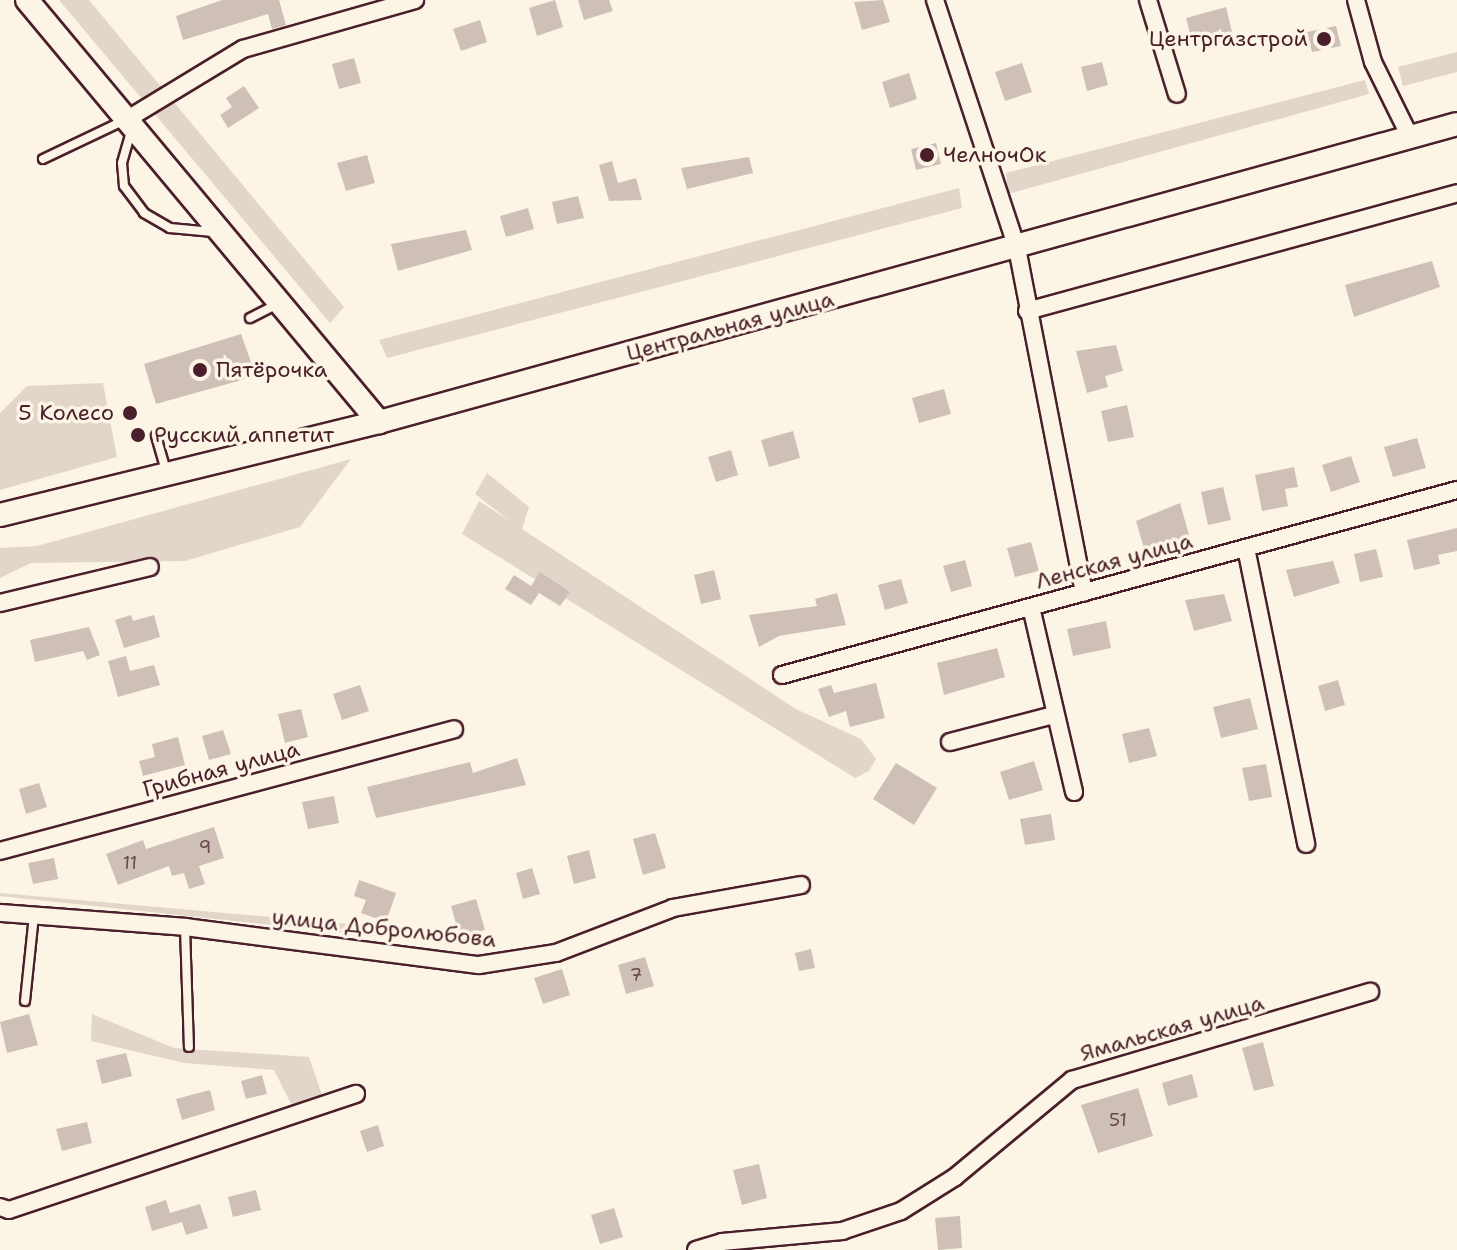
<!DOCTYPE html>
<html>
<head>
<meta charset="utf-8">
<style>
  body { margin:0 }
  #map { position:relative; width:1457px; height:1250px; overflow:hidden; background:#fcf5e5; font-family:"Shantell Sans",sans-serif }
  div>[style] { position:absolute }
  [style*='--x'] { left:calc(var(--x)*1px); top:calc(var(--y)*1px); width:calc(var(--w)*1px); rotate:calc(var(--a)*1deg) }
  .green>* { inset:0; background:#e2d5ca }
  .building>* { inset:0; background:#cfc0b7 }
  .roads { filter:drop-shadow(2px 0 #4a1f2b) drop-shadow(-2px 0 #4a1f2b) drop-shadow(0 2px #4a1f2b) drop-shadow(0 -2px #4a1f2b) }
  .lane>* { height:8px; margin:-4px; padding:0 4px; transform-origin:4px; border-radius:4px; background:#fcf5e5 }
  .street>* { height:16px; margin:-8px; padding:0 8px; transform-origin:8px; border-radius:8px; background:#fcf5e5 }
  .secondary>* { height:22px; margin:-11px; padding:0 11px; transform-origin:11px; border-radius:11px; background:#fcf5e5 }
  .dots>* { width:22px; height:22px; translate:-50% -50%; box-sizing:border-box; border:4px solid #fcf5e5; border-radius:50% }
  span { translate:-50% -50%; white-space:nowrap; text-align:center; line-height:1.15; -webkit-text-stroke:7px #fcf5e5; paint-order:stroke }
  .number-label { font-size:18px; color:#6b474e }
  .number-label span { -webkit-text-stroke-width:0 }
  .poi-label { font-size:22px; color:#4a1f2b }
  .right { translate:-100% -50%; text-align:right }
  .left { translate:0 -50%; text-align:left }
  .street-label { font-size:22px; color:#4a1f2b }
</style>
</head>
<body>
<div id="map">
  <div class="green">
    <i style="clip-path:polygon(59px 0,89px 0,344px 307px,330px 323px)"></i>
    <i style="clip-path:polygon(1457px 52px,1457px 72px,1403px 86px,1398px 67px)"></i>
    <i style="clip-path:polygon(1365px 80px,1369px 94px,1008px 194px,1006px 173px)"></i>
    <i style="clip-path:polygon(959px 188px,962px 208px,387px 358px,379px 340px)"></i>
    <i style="clip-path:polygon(103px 383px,117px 457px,0 490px,0 413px,27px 386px)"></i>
    <i style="clip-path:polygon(351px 459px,300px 527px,185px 561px,31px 563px,0 578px,0 548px,37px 546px)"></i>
    <i style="clip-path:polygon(487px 473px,529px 507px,522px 529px,796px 709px,861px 739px,876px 759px,869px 771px,855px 778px,462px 534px,479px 501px,510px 521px,475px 494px)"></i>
    <i style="clip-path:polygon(0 893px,372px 926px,384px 937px,0 896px)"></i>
    <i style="clip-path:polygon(92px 1014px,174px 1048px,309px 1057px,322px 1095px,296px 1114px,274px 1070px,184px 1063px,91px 1041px)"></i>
  </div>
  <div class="building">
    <i style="clip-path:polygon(222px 0,279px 0,286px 25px,272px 29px,268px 14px,183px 40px,176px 16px)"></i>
    <i style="clip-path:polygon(555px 0,563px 27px,537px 36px,529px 8px)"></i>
    <i style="clip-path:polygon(578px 0,609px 0,613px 11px,584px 20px)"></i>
    <i style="clip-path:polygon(883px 0,890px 22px,862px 30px,854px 2px)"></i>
    <i style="clip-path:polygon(1226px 7px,1233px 36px,1201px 44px,1198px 35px,1191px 37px,1186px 18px)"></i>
    <i style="clip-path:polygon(480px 20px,487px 42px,461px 51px,453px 29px)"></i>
    <i style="clip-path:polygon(1336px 26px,1341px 46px,1312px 52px,1307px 32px)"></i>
    <i style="clip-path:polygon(354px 58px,361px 83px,339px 89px,332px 64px)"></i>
    <i style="clip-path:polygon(1102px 62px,1108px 85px,1087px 91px,1081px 67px)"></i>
    <i style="clip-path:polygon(1022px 63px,1032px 92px,1005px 101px,995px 72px)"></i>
    <i style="clip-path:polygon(909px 73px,917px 99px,890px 108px,882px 82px)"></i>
    <i style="clip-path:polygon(244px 86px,259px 108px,228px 128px,220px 115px,232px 107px,226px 98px)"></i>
    <i style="clip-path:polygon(936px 143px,941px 164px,916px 170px,911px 149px)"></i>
    <i style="clip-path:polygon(367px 155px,375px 183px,346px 191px,337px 163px)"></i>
    <i style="clip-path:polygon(749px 157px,753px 173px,687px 189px,681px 168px)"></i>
    <i style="clip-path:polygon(612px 161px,618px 183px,636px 178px,642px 200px,609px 201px,599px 165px)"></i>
    <i style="clip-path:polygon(578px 196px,584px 218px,557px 224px,552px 202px)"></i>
    <i style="clip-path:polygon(528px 208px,534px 229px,506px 237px,500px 216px)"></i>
    <i style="clip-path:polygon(466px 230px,472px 250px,398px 271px,391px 244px)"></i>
    <i style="clip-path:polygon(1432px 261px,1440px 287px,1354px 317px,1345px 285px)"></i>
    <i style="clip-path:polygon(241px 334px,256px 376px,156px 404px,144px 364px)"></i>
    <i style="clip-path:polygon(1116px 345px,1123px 371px,1105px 376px,1108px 387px,1087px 393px,1076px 351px)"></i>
    <i style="clip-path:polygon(944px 389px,951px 414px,919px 423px,912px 398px)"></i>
    <i style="clip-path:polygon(1127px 405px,1134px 437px,1108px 442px,1101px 411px)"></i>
    <i style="clip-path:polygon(793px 431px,800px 458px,769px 467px,761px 440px)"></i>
    <i style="clip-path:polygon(1417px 438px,1426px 468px,1393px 477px,1384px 447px)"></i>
    <i style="clip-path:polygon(731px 450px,738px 475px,716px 482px,708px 457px)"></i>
    <i style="clip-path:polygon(1351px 456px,1360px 482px,1331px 492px,1322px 465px)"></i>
    <i style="clip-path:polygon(1294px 467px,1298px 487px,1285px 489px,1288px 506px,1262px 511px,1255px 475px)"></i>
    <i style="clip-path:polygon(1223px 487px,1231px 520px,1208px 525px,1201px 492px)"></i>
    <i style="clip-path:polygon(1180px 503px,1189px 535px,1145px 552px,1136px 521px)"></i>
    <i style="clip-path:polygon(1457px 528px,1457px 551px,1438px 555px,1440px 564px,1414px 570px,1407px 540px)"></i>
    <i style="clip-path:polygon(1031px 542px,1039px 571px,1015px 577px,1007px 548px)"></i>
    <i style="clip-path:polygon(1376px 549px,1383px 577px,1360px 582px,1354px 554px)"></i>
    <i style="clip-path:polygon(965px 560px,972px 586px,951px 592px,943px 566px)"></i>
    <i style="clip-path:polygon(1333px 561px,1340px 583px,1294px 597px,1286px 570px)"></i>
    <i style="clip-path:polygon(714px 570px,721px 599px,701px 604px,694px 575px)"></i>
    <i style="clip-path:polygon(540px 572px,570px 592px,560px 606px,539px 593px,531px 605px,505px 589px,514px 575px,531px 586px)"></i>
    <i style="clip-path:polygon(901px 579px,908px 603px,885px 610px,878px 585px)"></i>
    <i style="clip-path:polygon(837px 593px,846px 625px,779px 636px,759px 647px,749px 615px,817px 606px,815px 599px)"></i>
    <i style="clip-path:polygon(1224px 594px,1232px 621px,1194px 631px,1185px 600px)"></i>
    <i style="clip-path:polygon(131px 615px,133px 621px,154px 615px,160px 637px,124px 648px,115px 620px)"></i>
    <i style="clip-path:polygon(1106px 621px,1111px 648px,1073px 656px,1067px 629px)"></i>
    <i style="clip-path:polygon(89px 627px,100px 655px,87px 660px,83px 651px,35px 662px,30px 640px)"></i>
    <i style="clip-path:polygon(997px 648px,1005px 677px,944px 695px,937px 663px)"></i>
    <i style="clip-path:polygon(126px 656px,130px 671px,154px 665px,160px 685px,118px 697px,108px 661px)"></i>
    <i style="clip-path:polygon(1338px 680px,1345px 705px,1325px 711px,1318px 686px)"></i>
    <i style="clip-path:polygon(876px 683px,885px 718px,850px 727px,846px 711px,829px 717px,818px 689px,831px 685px,834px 693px)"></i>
    <i style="clip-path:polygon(360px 685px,369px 711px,342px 720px,333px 694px)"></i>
    <i style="clip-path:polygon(1250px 698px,1258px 729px,1221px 738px,1213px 707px)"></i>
    <i style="clip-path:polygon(301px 709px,308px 737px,285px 743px,278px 714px)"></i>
    <i style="clip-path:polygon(1149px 728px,1157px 756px,1129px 763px,1122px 734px)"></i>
    <i style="clip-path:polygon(223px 730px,231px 754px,209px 760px,202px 736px)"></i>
    <i style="clip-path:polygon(178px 737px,185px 765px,143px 776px,139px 761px,155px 757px,152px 744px)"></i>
    <i style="clip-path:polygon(517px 758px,526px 785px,376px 818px,367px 787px,470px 762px,473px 773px)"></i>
    <i style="clip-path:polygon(1034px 761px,1043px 790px,1009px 800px,1000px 772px)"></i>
    <i style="clip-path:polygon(896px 763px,937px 788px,914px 825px,873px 799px)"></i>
    <i style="clip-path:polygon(1266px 764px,1272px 797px,1249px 801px,1242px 768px)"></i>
    <i style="clip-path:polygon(39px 783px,47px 807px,26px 814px,19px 789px)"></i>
    <i style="clip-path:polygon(334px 796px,339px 823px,308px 829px,302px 802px)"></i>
    <i style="clip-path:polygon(1051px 814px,1055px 840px,1025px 845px,1020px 819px)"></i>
    <i style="clip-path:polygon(214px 827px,224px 858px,199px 866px,205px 884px,189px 889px,184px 873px,172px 876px,169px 866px,118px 885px,106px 854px,143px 840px,146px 849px)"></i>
    <i style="clip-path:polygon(655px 833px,666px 868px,643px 875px,633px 839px)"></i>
    <i style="clip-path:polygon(589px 850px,596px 878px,574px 884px,567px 856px)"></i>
    <i style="clip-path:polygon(54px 858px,58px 879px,33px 884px,28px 863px)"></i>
    <i style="clip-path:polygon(532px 868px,540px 894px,523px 899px,516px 873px)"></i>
    <i style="clip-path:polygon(359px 880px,396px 893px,386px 922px,361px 913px,366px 900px,354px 896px)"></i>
    <i style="clip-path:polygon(476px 899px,485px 930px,460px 937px,451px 906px)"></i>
    <i style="clip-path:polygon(811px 949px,815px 968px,799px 971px,795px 953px)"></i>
    <i style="clip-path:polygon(645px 957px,654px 986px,626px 994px,618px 965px)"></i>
    <i style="clip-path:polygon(562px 969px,570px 995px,543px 1004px,534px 978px)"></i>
    <i style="clip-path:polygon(29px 1014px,38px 1045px,7px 1053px,0 1022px)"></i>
    <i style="clip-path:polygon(1263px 1042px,1274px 1086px,1254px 1091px,1242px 1048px)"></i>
    <i style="clip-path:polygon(126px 1053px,132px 1076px,102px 1084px,96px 1060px)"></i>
    <i style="clip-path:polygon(1192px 1074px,1198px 1097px,1168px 1106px,1162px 1083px)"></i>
    <i style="clip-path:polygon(262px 1075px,267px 1094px,246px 1099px,241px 1081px)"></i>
    <i style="clip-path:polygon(1138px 1088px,1153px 1136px,1098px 1153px,1081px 1105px)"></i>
    <i style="clip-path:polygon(210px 1090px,215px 1110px,182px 1120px,176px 1099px)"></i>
    <i style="clip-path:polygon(87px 1122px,92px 1143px,62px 1151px,56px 1129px)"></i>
    <i style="clip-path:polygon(378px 1125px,384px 1146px,367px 1152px,360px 1131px)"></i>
    <i style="clip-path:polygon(759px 1164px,767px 1198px,742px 1205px,733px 1170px)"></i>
    <i style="clip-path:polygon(256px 1190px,261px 1210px,233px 1217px,228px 1197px)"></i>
    <i style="clip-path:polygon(166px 1200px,170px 1213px,200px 1204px,208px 1228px,186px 1235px,182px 1222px,152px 1231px,145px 1207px)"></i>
    <i style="clip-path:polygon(614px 1208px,623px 1237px,600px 1244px,591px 1215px)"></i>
    <i style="clip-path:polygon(960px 1216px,962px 1248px,938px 1250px,935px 1218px)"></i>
  </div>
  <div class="roads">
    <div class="lane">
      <i style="--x:132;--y:128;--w:36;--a:106"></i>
      <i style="--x:122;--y:163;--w:23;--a:85"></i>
      <i style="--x:124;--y:186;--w:34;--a:53"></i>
      <i style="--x:144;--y:213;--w:30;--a:30"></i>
      <i style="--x:170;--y:228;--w:43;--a:5.3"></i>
      <i style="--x:43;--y:159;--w:91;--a:-25.4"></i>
      <i style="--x:250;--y:318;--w:31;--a:-27"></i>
      <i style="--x:156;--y:436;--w:36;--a:74"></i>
      <i style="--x:185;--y:928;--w:119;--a:88.1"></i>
      <i style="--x:25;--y:1001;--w:86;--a:-84"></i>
    </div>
    <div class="street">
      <i style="--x:935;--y:0;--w:261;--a:71.7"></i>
      <i style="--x:1017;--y:248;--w:351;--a:79"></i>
      <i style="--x:1148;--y:0;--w:98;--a:72.9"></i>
      <i style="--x:1356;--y:0;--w:64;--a:74.7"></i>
      <i style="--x:1373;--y:62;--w:84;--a:63.7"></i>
      <i style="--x:126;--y:120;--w:137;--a:-31.3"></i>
      <i style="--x:243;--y:49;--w:179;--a:-15.9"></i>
      <i style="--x:1027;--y:311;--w:446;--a:-15.3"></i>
      <i style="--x:1246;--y:548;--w:302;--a:78.5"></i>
      <i style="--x:0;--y:603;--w:154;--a:-13.5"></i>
      <i style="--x:1031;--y:607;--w:190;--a:76.9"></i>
      <i style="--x:782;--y:675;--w:700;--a:-15.33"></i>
      <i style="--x:950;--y:742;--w:107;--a:-14.6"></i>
      <i style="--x:0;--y:851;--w:470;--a:-15"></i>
      <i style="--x:0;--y:913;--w:186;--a:4.3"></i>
      <i style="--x:185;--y:927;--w:296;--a:7.4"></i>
      <i style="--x:479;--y:965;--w:78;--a:-8.9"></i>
      <i style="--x:556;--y:953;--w:125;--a:-21"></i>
      <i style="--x:673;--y:908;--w:130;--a:-10.2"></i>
      <i style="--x:0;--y:1207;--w:9;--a:18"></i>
      <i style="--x:9;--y:1210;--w:366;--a:-18.5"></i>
      <i style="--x:696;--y:1250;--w:27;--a:-17"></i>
      <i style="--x:722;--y:1242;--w:121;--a:-5.2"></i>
      <i style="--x:842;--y:1231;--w:62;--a:-18.7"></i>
      <i style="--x:901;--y:1211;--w:64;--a:-32.2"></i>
      <i style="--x:955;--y:1177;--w:152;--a:-39.7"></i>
      <i style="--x:1072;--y:1080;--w:311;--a:-16.5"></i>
    </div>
    <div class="secondary">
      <i style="--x:27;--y:0;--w:550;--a:50.17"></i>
      <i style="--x:0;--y:515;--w:390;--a:-13.8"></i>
      <i style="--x:379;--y:422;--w:1118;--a:-15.45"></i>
    </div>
  </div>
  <div class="dots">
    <i style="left:1324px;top:39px;background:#4a1f2b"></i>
    <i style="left:927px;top:155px;background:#4a1f2b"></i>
    <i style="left:200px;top:370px;background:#4a1f2b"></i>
    <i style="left:130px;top:413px;background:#4a1f2b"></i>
    <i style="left:138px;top:435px;background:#4a1f2b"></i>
  </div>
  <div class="number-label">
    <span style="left:205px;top:847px">9</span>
    <span style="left:130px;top:863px">11</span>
    <span style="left:636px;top:975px">7</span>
    <span style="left:1118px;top:1120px">51</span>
  </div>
  <div class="poi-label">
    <span class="right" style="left:1308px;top:39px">Центргазстрой</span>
    <span class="left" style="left:943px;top:155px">ЧелночОк</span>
    <span class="left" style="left:216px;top:370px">Пятёрочка</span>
    <span class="right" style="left:114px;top:413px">5 Колесо</span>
    <span class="left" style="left:154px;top:435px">Русский аппетит</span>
  </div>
  <div class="street-label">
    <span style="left:730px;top:326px;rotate:-15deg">Центральная улица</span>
    <span style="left:1114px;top:561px;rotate:-15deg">Ленская улица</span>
    <span style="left:221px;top:769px;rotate:-15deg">Грибная улица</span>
    <span style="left:384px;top:928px;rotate:6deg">улица Добролюбова</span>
    <span style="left:1172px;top:1028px;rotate:-16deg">Ямальская улица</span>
  </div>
</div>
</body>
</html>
